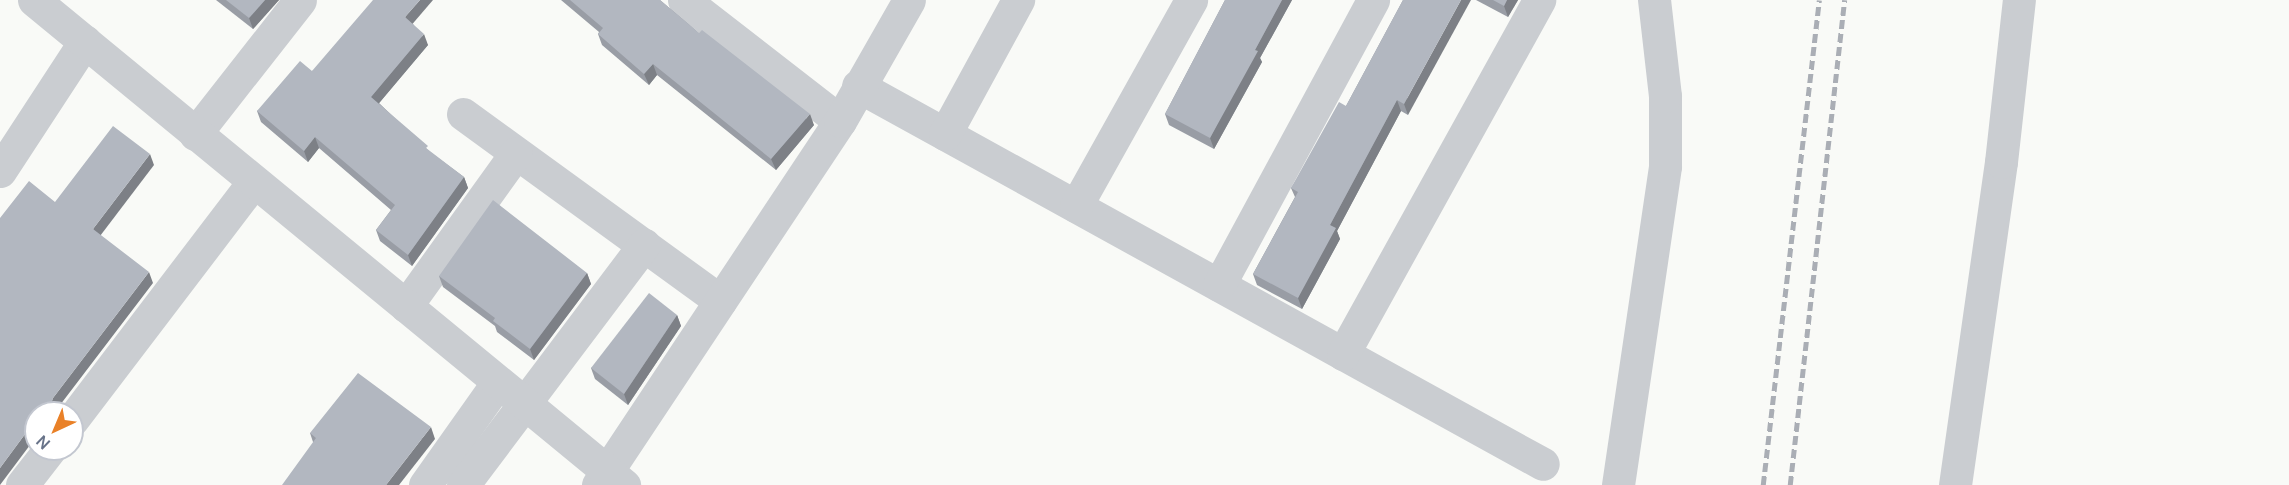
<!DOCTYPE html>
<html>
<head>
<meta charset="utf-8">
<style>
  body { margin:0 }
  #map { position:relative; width:2289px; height:485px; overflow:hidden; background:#f9faf7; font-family:Manrope,sans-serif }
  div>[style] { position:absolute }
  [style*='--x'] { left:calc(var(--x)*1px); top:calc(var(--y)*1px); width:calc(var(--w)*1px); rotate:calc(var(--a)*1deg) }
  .minor>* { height:33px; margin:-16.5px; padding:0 16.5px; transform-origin:16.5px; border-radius:16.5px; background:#cacdd1 }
  .tertiary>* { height:33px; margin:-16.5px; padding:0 16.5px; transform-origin:16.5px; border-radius:16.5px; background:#cacdd1 }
  .rail>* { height:4.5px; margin-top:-2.25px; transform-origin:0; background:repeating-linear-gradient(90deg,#aaaeb5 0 9px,transparent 0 13.5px) }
  .wall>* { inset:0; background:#999da5 }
  .shaded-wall>* { inset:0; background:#7d8086 }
  .building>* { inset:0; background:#b2b7c0 }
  span { translate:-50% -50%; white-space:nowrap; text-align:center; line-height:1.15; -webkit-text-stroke:6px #fff; paint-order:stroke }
  .north { position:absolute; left:24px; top:401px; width:60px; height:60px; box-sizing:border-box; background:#fff; border:2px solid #c3c7d0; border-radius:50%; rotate:224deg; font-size:16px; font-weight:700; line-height:24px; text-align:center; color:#687389 }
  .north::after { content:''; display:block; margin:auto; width:21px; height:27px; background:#e98128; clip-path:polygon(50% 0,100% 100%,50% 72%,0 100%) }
</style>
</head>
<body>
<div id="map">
  <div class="minor">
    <i style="--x:684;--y:0;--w:197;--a:37.8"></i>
    <i style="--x:858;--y:86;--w:782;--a:28.89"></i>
    <i style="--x:463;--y:114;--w:318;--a:36"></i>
    <i style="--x:195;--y:134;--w:170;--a:-51.9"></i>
    <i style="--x:945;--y:134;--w:153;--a:-61.4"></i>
    <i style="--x:0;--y:171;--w:155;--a:-56.8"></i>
    <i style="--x:1076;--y:206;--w:236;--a:-60.8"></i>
    <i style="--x:1219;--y:285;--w:324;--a:-61.6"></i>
    <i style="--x:406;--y:306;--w:188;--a:-54.3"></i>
    <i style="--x:1343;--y:354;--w:405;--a:-61"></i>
    <i style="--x:72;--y:420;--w:299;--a:-52.7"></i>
    <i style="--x:22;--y:485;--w:46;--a:-52.1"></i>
    <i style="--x:425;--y:485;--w:126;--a:-54.7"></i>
    <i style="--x:463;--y:485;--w:301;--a:-53"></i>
    <i style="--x:598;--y:485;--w:437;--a:-56.4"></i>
    <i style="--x:840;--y:121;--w:139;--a:-60.3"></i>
    <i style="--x:1618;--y:485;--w:322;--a:-81.6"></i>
    <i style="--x:1665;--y:166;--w:70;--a:-90"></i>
    <i style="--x:1665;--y:96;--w:97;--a:-96.5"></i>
    <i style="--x:1955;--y:485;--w:326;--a:-81.9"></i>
    <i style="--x:2001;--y:162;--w:163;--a:-83.7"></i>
  </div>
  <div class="tertiary">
    <i style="--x:34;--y:0;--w:764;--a:39.42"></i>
  </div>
  <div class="rail">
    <i style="--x:1763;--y:485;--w:488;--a:-83.4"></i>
    <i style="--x:1790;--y:485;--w:488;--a:-83.6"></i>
  </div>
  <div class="wall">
    <i style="clip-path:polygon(216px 0,279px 0,253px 29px)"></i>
    <i style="clip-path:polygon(561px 0,660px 0,699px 33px,814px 125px,776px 170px,657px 75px,649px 85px,602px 45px,598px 34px,599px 32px)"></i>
    <i style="clip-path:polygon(1225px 0,1292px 0,1260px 58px,1262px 62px,1214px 149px,1169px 125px,1165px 114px)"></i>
    <i style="clip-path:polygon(1403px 0,1408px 115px,1401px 111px,1337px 231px,1340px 239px,1302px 309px,1257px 285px,1253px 274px,1295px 197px,1291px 188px,1346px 106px)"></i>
    <i style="clip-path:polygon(1476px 0,1518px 0,1508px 17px)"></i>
    <i style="clip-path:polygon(413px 24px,428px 45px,379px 103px,430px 152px,464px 177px,468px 188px,412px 266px,380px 241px,376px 230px,391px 210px,319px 148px,308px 162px,261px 122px,257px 111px,312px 71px)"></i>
    <i style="clip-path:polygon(587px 273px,591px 284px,534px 360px,497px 332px,495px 326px,443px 287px,439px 276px)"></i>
    <i style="clip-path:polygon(677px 315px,681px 326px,628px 405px,595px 379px,591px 368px)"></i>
    <i style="clip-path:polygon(310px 433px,435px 439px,313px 442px)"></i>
  </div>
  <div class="shaded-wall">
    <i style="clip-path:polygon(265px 0,279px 0,253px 29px,249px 18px)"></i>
    <i style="clip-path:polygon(420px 0,433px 0,409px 28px,405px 17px)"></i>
    <i style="clip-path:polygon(1282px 0,1292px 0,1260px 58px,1262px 62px,1214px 149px,1210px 138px,1255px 50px)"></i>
    <i style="clip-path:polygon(1461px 0,1471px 0,1408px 115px,1404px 104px)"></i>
    <i style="clip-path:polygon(1507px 0,1518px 0,1508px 17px,1504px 6px)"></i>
    <i style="clip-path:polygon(424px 34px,428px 45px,375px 108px,371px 97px)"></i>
    <i style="clip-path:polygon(653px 64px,657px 75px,649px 85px,644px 74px)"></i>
    <i style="clip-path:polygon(1397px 100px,1401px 111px,1337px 231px,1340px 239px,1302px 309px,1298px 298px,1330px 225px)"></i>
    <i style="clip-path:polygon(810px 114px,814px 125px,776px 170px,771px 159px)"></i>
    <i style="clip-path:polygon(315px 137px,319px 148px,308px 162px,304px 151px)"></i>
    <i style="clip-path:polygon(150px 154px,154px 165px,97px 240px,93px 229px)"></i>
    <i style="clip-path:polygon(464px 177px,468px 188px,412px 266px,408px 255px)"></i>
    <i style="clip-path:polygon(149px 272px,153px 283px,57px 409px,56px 413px,47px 413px,53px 398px)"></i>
    <i style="clip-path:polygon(587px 273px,591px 284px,534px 360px,530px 349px)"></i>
    <i style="clip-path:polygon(677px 315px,681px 326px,628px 405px,624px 394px)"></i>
    <i style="clip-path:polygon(36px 422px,36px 437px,0 485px,0 468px,31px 426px)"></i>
    <i style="clip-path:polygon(431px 427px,435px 439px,399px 485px,386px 485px)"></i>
  </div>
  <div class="building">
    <i style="clip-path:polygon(226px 0,265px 0,249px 18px)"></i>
    <i style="clip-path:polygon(373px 0,420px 0,405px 17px,424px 34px,371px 97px,428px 146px,426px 148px,464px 177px,408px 255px,376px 230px,395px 205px,315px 137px,304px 151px,257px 111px,300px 61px,312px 71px)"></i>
    <i style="clip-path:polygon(570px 0,660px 0,699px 33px,702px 30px,810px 114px,771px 159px,653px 64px,644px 74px,598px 34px,603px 28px)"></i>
    <i style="clip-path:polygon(1225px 0,1282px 0,1255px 50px,1258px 51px,1210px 138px,1165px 114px)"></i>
    <i style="clip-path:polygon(1403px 0,1461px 0,1404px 104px,1397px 100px,1330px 225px,1336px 228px,1298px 298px,1253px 274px,1298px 192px,1291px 188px,1339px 102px,1346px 106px)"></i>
    <i style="clip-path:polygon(1493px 0,1507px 0,1504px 6px)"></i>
    <i style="clip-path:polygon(113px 126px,150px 154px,93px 229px,149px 272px,53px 398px,50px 411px,47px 413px,36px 413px,36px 422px,31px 426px,0 468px,0 218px,29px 181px,55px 202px)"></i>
    <i style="clip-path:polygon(493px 200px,587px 273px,530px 349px,493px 321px,495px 318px,439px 276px)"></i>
    <i style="clip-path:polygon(649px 293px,677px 315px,624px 394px,591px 368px)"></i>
    <i style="clip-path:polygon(358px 373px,431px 427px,386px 485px,282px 485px,316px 438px,310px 433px)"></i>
  </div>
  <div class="north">N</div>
</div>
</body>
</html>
